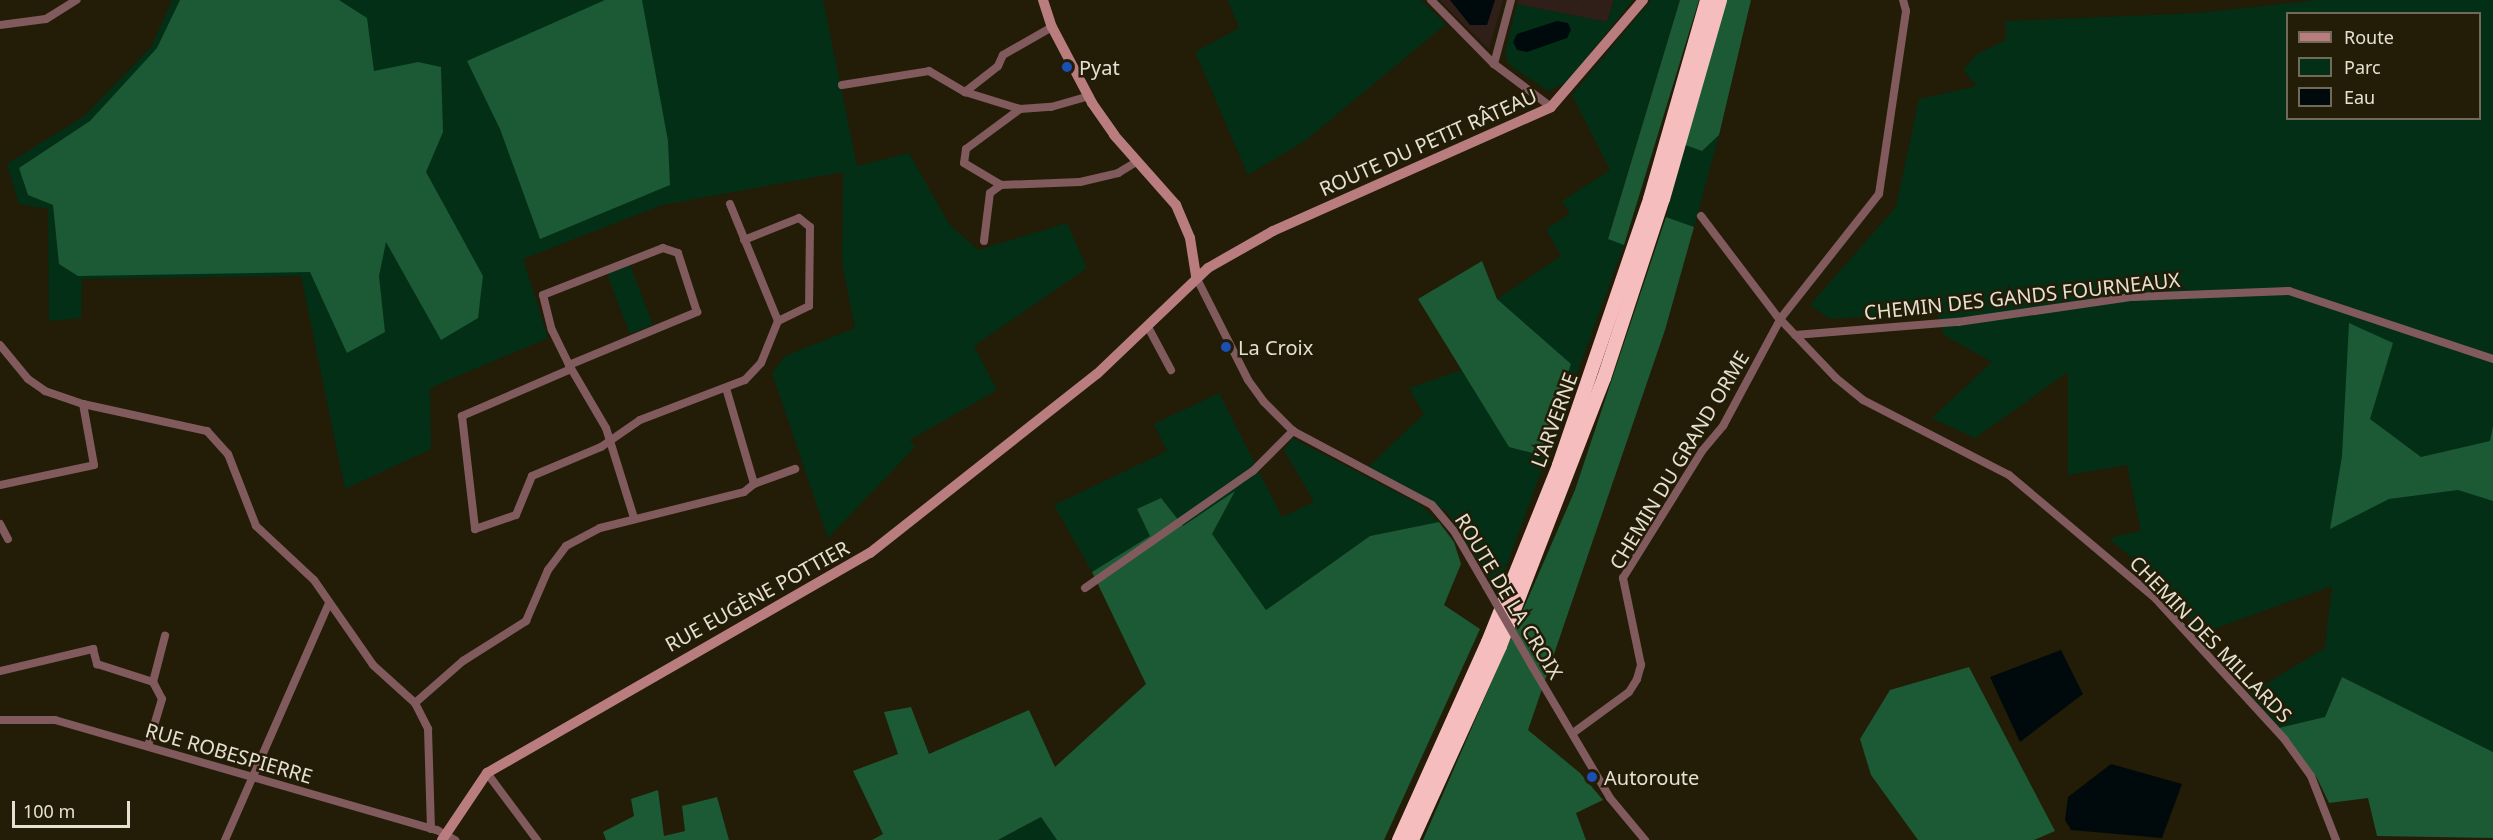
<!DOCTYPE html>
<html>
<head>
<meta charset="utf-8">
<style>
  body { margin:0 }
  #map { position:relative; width:2493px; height:840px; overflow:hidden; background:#231c06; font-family:"Noto Sans",sans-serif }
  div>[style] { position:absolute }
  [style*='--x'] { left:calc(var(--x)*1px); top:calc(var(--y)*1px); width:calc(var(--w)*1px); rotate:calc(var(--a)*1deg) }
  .industrial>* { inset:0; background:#301f18 }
  .green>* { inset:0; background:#032f17 }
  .forest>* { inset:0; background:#1b5a35 }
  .water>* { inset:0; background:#000a0c }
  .street>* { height:8px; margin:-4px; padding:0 4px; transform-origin:4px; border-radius:4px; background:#805a5c }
  .secondary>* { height:10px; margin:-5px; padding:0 5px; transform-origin:5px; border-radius:5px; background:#b97d7f }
  .highway>* { height:14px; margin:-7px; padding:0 7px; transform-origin:7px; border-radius:7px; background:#f6bdbe }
  .street-bridge>* { height:8px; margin:-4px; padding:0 4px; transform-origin:4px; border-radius:4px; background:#805a5c }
  .dots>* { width:16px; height:16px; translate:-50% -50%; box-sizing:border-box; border:3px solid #231c06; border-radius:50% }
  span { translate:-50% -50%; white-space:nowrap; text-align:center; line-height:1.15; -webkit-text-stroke:5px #231c06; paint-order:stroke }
  .poi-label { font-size:20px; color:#e5e0d2 }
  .left { translate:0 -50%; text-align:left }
  .street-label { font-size:20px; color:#e5e0d2 }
  .legend { position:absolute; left:2286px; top:12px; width:195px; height:108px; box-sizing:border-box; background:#231c06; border:2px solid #716a58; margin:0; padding:8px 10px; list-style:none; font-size:18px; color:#e5e0d2 }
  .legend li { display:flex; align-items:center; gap:12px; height:30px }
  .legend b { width:30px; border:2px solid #716a58 }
  .scale { position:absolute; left:12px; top:801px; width:118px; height:27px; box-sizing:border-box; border:3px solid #e5e0d2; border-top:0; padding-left:8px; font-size:18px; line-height:21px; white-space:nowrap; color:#e5e0d2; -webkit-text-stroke:4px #231c06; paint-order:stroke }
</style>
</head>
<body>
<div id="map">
  <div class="industrial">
    <i style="clip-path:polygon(1440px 0,1503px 0,1489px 49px,1453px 14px)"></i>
    <i style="clip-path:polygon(1518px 0,1614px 0,1607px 22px,1517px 4px)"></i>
  </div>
  <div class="green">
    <i style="clip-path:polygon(172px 0,823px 0,857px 166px,909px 153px,949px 224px,978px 250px,1067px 223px,1087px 268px,974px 346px,997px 390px,910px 440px,915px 447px,828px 538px,772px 373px,785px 356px,855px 328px,842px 264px,843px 172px,662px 205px,523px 259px,548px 338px,430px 388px,431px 449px,345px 489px,301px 276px,82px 279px,81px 318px,49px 321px,48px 209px,19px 204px,7px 164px,84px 116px,151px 47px)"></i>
    <i style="clip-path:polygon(1228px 0,1421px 0,1446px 24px,1306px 140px,1248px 175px,1195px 52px,1239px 28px)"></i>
    <i style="clip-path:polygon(1614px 0,1633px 0,1566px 83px,1548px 91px,1508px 64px,1505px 53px,1517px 4px,1607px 22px)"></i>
    <i style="clip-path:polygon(1651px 0,1680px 0,1608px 238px,1624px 245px,1497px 592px,1447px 512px,1368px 467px,1424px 414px,1409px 388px,1465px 369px,1509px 447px,1540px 455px,1569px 363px,1497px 299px,1561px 256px,1546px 229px,1570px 214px,1562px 201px,1610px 170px,1572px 95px)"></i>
    <i style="clip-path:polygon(evenodd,2317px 0,2493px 0,2493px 752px,2342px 677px,2325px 717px,2279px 728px,2249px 694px,2325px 648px,2332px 586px,2200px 634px,2174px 595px,2109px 538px,2141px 531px,2127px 465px,2068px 475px,2068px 372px,1975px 438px,1932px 418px,1992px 362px,1944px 335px,1937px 313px,1830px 319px,1810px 305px,1896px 207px,1919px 99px,1977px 86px,1963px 70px,1977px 54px,2006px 40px,2006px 21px,2199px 13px,2317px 0,2288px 14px,2480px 14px,2480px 118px,2288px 118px,2288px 14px)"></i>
    <i style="clip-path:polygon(1719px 135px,1694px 227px,1666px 217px,1685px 145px,1702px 151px)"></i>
    <i style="clip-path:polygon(630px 265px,653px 325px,630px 334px,607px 274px)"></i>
    <i style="clip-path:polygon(1219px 393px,1282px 517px,1314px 502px,1284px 450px,1292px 438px,1419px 504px,1439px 522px,1370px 536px,1266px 610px,1212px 534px,1234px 492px,1183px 527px,1137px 509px,1151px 536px,1092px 572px,1054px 505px,1167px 451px,1154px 424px)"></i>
    <i style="clip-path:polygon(1041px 817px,1057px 840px,998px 840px)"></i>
  </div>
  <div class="forest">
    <i style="clip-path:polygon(180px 0,339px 0,367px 18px,374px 71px,418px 62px,441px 67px,443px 132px,426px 172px,483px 276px,478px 318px,441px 340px,386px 242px,379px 276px,385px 332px,347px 353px,310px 272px,78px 276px,59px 264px,53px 205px,28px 195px,19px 168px,90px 121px,157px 48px)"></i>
    <i style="clip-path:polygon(605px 0,642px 0,668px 141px,670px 185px,540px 239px,500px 129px,467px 61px)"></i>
    <i style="clip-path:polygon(1680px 0,1699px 0,1624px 245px,1608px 239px)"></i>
    <i style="clip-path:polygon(1725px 0,1751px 0,1719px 135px,1702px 151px,1685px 145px)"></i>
    <i style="clip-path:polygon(1666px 217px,1694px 227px,1665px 330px,1528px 730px,1580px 773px,1603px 800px,1576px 813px,1586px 840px,1423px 840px,1575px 490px)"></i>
    <i style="clip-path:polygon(1482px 261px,1497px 299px,1571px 364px,1540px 455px,1509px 447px,1418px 299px)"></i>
    <i style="clip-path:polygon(2349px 323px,2393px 343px,2370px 419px,2421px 457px,2490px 441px,2493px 426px,2493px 501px,2458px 490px,2389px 499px,2330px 529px,2342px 456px)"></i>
    <i style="clip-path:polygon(1235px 491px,1212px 534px,1266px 610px,1370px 536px,1439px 522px,1454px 542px,1461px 564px,1444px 605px,1480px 629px,1384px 840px,1057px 840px,1041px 817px,998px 840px,872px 840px,883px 834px,853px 771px,898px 754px,884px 712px,911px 707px,929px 754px,1029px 710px,1055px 767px,1146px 684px,1092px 572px,1150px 536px,1137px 509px,1161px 498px,1183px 526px)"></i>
    <i style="clip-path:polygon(1969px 667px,2055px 831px,2034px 840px,1918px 840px,1871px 775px,1860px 739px,1890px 690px)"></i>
    <i style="clip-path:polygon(2342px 677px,2493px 752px,2493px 838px,2377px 836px,2368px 798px,2329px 803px,2317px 778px,2279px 728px,2325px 717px)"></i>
    <i style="clip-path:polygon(658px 790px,664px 836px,685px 831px,682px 806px,717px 797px,729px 840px,606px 840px,603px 832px,634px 816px,631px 799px)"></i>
  </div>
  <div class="water">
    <i style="clip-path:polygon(1450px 0,1495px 0,1487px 25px,1470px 25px)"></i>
    <i style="clip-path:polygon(1557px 21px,1568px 23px,1571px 30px,1567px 38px,1527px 52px,1517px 50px,1513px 42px,1517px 34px)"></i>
    <i style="clip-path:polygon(2061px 650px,2083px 694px,2020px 742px,1990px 677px)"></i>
    <i style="clip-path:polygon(2111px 764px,2182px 784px,2162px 838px,2071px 830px,2065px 820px,2068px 797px)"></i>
  </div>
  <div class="street">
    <i style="--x:1431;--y:0;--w:90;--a:45.5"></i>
    <i style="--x:1494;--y:64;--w:71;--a:37"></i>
    <i style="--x:0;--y:25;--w:46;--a:-7.4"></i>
    <i style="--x:46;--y:19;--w:36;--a:-32"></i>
    <i style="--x:1494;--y:64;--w:66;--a:-75.1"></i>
    <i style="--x:842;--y:85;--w:88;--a:-9.1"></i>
    <i style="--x:929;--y:71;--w:42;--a:30.3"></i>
    <i style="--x:965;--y:92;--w:58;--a:17.2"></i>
    <i style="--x:1020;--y:109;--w:31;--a:-4"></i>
    <i style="--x:1051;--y:107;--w:40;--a:-16"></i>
    <i style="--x:965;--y:92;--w:42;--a:-38.2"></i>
    <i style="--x:998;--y:66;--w:12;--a:-66"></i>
    <i style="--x:1003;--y:55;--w:56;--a:-29.7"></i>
    <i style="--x:1020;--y:109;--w:67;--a:143.5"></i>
    <i style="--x:966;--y:149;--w:14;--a:98"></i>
    <i style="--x:964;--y:163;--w:43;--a:30.7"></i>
    <i style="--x:1001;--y:185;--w:79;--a:-2.2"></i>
    <i style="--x:1080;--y:182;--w:39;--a:-13"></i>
    <i style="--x:1118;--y:173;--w:21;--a:-31"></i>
    <i style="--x:730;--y:204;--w:126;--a:67.7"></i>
    <i style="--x:1701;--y:216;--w:126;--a:52.8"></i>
    <i style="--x:1777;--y:316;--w:86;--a:46.4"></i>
    <i style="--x:1836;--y:378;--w:35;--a:39"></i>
    <i style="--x:1863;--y:400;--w:164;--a:27.2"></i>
    <i style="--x:2009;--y:475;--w:192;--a:40.1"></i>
    <i style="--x:2156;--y:599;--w:191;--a:47.5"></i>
    <i style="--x:2285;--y:740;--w:44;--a:54.2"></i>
    <i style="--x:2311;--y:776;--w:69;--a:68.7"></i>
    <i style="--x:744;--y:240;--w:59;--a:-21.8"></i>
    <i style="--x:799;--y:218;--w:14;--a:39"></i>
    <i style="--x:810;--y:227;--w:79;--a:90.7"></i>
    <i style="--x:809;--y:306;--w:34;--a:154"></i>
    <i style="--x:984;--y:241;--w:48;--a:-82.9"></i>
    <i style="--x:990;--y:193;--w:14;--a:-36"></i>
    <i style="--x:1196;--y:277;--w:115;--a:63.2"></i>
    <i style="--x:1248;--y:380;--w:27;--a:54"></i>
    <i style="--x:1264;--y:402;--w:41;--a:45"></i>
    <i style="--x:1293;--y:431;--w:157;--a:28"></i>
    <i style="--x:1432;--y:505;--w:34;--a:50"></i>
    <i style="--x:1454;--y:531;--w:64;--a:59.8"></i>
    <i style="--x:1148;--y:327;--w:49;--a:61.9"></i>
    <i style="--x:1795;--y:335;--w:164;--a:-4.6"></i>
    <i style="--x:1958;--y:322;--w:176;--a:-8.2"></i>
    <i style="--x:2132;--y:297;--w:157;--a:-2.2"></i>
    <i style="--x:2289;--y:291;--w:215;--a:18.4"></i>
    <i style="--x:0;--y:345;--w:44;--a:50.5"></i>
    <i style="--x:28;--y:379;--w:21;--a:35"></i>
    <i style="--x:45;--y:391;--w:40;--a:18.9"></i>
    <i style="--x:83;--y:404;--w:127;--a:12.3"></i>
    <i style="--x:207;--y:431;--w:31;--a:48"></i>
    <i style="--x:228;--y:454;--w:77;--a:68.7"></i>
    <i style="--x:256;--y:526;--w:79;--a:43"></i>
    <i style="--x:314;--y:580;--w:103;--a:55.2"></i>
    <i style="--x:373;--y:665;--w:57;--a:42.1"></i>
    <i style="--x:415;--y:703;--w:29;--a:63"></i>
    <i style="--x:428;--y:729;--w:100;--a:88.3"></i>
    <i style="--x:569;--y:365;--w:139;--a:-22.5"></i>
    <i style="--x:697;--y:312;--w:62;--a:-107.9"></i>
    <i style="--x:678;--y:253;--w:16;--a:-162"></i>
    <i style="--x:663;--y:248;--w:129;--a:158.6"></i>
    <i style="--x:543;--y:295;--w:36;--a:76"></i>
    <i style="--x:552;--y:330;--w:39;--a:64"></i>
    <i style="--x:569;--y:365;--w:73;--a:59.6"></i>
    <i style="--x:606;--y:428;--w:94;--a:72.7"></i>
    <i style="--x:571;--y:369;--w:119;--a:156.7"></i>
    <i style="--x:462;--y:416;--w:114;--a:83.4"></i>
    <i style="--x:475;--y:529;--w:43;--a:-18.9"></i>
    <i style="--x:516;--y:515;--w:42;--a:-67.7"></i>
    <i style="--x:532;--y:476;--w:75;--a:-22.8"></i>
    <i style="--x:601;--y:447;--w:47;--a:-34.7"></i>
    <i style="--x:640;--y:420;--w:112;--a:-20.9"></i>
    <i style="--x:745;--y:380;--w:23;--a:-47"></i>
    <i style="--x:761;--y:363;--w:45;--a:-68"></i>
    <i style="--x:726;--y:388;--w:100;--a:73.7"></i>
    <i style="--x:0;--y:485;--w:96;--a:-12"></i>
    <i style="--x:94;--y:465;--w:62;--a:-100.2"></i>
    <i style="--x:0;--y:524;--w:17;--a:62"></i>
    <i style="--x:1085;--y:588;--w:205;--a:-34.9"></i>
    <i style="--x:1253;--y:471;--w:57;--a:-45"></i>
    <i style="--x:1532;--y:666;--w:153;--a:59.4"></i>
    <i style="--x:1610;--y:798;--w:55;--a:50.2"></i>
    <i style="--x:0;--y:671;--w:96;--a:-13.3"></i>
    <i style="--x:93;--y:649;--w:16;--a:75"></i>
    <i style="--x:97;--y:664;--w:59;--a:17.8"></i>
    <i style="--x:153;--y:682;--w:19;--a:62"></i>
    <i style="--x:162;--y:699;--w:49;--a:106.6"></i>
    <i style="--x:153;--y:682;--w:48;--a:-75.4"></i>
    <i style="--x:415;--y:703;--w:64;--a:-41.2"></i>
    <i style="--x:463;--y:661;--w:75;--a:-32.4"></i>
    <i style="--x:526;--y:621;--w:56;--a:-66.7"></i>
    <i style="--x:548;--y:570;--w:30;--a:-53"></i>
    <i style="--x:566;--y:546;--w:38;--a:-28"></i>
    <i style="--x:600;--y:528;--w:148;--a:-14"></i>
    <i style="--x:744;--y:492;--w:13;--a:-39"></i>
    <i style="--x:754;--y:484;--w:44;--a:-20.1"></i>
    <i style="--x:0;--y:720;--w:55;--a:0"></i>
    <i style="--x:55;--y:720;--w:398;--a:16.1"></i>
    <i style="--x:437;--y:830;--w:21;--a:29"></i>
    <i style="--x:1573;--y:733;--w:69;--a:-36.2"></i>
    <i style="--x:1629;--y:692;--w:15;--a:-58"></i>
    <i style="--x:1637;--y:679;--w:15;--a:-74"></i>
    <i style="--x:1641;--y:665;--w:89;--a:-101.7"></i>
    <i style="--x:1623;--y:578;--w:150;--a:-58.1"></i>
    <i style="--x:1702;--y:451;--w:33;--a:-50"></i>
    <i style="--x:1723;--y:426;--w:123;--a:-61.8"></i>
    <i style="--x:1781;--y:318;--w:158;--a:-51.7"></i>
    <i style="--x:1879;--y:194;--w:185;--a:-81.6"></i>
    <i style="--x:1906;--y:11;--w:11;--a:-105"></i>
    <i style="--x:487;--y:773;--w:84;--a:53.3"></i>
    <i style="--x:225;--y:840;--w:259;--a:-66.3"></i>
  </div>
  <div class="secondary">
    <i style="--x:1043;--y:0;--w:28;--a:72"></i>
    <i style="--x:1052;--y:27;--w:86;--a:62.2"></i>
    <i style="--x:1092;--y:103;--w:39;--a:55"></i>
    <i style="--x:1114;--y:135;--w:94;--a:48.5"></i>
    <i style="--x:1176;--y:205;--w:36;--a:67"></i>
    <i style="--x:1190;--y:238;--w:39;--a:81"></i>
    <i style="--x:442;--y:840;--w:81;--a:-56.1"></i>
    <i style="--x:487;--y:773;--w:442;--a:-29.9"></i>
    <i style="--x:870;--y:553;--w:289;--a:-38.3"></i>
    <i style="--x:1097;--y:374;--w:153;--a:-43.7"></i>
    <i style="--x:1208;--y:268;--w:75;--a:-29.6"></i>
    <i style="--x:1273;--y:231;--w:304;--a:-24"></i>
    <i style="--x:1551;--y:107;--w:141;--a:-49.3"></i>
  </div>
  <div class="highway">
    <i style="--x:1399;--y:840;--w:217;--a:-65.8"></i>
    <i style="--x:1488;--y:642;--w:191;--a:-68.1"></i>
    <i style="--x:1559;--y:465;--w:281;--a:-71.1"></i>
    <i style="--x:1650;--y:199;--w:207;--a:-74"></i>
    <i style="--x:1412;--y:840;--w:213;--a:-65.6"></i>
    <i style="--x:1500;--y:646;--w:287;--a:-68.8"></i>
    <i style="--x:1604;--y:378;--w:188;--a:-71.8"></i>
    <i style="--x:1663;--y:199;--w:207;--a:-74"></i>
  </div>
  <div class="street-bridge">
    <i style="--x:1486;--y:586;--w:92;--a:60.1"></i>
  </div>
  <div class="dots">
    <i style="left:1067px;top:67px;background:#1a4fb4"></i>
    <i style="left:1226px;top:347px;background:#1a4fb4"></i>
    <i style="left:1592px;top:777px;background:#1a4fb4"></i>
  </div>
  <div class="poi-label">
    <span class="left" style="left:1079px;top:67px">Pyat</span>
    <span class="left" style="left:1238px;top:347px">La Croix</span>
    <span class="left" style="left:1604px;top:777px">Autoroute</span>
  </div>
  <div class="street-label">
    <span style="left:1428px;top:142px;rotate:-24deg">ROUTE DU PETIT RÂTEAU</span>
    <span style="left:2022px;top:296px;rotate:-6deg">CHEMIN DES GANDS FOURNEAUX</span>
    <span style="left:1554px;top:420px;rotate:-70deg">L'ARVERNE</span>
    <span style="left:1679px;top:460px;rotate:-59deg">CHEMIN DU GRAND ORME</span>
    <span style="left:757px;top:596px;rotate:-29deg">RUE EUGÈNE POTTIER</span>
    <span style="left:1509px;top:596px;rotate:59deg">ROUTE DE LA CROIX</span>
    <span style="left:2211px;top:639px;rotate:46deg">CHEMIN DES MILLARDS</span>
    <span style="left:229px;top:753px;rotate:16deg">RUE ROBESPIERRE</span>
  </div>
  <ul class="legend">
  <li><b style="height:8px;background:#b97d7f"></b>Route</li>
  <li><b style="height:16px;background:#032f17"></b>Parc</li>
  <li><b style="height:16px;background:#000a0c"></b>Eau</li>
  </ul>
  <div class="scale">100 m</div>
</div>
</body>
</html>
